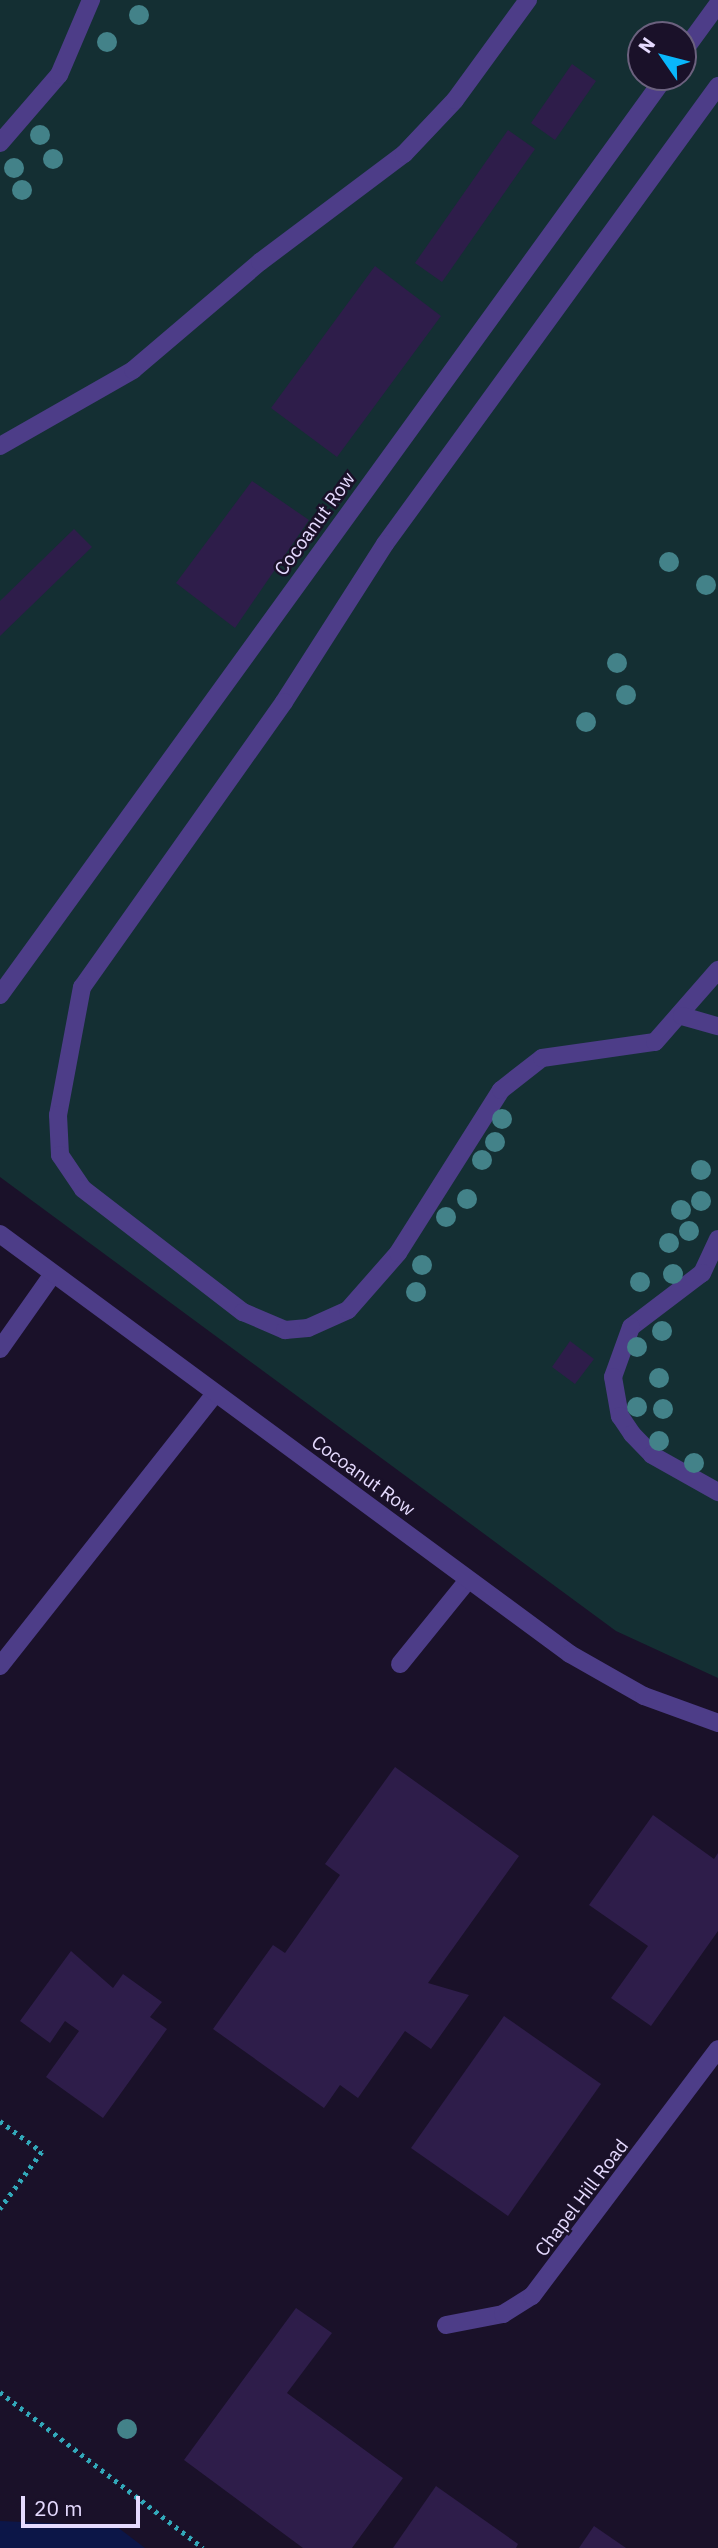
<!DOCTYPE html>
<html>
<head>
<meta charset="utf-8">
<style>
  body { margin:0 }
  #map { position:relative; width:718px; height:2548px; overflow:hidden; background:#1a1129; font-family:"IBM Plex Sans",sans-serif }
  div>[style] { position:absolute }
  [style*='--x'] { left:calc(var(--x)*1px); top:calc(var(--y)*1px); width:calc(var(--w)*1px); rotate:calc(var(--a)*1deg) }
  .green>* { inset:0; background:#142f33 }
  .water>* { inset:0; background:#0c1648 }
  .building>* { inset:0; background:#2e1d4a }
  .path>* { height:4.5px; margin-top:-2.25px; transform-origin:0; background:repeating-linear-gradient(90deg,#32a9ba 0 3.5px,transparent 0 8.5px) }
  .service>* { height:18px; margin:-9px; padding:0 9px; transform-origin:9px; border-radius:9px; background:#4d3d88 }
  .minor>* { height:18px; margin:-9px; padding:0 9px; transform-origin:9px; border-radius:9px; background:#4d3d88 }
  .tertiary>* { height:18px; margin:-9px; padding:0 9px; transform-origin:9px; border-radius:9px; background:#4d3d88 }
  .trees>* { width:20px; height:20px; margin:-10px; border-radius:50%; background:#438289 }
  span { translate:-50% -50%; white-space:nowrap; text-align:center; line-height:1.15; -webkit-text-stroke:5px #1a1129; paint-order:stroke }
  .street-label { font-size:19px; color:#e5dafe }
  .north { position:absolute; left:627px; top:21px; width:70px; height:70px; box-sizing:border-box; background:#1a1129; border:2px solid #6b617e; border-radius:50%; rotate:305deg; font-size:19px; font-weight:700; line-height:28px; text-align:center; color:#e5dafe }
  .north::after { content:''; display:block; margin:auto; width:24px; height:32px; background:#09b7fb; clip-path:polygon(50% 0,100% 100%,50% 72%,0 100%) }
  .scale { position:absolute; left:21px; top:2496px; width:119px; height:32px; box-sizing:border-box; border:4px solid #e5dafe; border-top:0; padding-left:9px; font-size:21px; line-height:24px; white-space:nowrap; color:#e5dafe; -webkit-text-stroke:5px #1a1129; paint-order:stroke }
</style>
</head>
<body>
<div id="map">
  <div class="green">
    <i style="clip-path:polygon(evenodd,0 0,718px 0,718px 1678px,616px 1631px,0 1177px,0 0,641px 35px,683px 35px,683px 77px,641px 77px,641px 35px)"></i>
  </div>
  <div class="water">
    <i style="clip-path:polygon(0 2521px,116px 2526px,145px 2548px,0 2548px)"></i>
  </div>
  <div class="building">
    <i style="clip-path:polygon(572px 64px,596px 81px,555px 140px,531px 123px)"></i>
    <i style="clip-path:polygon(508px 130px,535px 149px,442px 282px,415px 263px)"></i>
    <i style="clip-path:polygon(375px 266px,441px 316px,337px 457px,271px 408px)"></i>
    <i style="clip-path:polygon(252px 481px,309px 520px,235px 628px,176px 583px)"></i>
    <i style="clip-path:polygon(74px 529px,92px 547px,0 636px,0 601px)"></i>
    <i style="clip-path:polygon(570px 1341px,594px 1359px,575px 1384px,552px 1367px)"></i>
    <i style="clip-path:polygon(395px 1767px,519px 1856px,428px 1983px,469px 1995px,431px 2049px,405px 2031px,358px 2098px,340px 2085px,324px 2108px,213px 2029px,273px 1945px,285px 1953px,340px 1875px,325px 1864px)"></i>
    <i style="clip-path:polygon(653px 1815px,714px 1859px,718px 1853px,718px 1931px,651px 2026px,611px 1998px,648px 1946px,589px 1905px)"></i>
    <i style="clip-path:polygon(71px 1951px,113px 1988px,123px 1974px,162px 2002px,150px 2017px,167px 2029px,103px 2118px,46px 2077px,79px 2031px,65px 2021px,50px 2043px,20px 2021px)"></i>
    <i style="clip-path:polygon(504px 2016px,601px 2084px,508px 2216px,411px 2148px)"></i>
    <i style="clip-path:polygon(296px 2308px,332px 2333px,287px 2393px,403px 2478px,352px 2548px,303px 2548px,184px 2460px)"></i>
    <i style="clip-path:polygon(436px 2486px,518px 2544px,516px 2548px,393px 2548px)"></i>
    <i style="clip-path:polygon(594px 2526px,626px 2548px,579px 2548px)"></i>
  </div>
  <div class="path">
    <i style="--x:0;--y:2121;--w:52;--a:36.4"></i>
    <i style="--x:42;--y:2152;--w:71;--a:126.4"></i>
    <i style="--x:0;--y:2392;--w:256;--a:37.5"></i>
  </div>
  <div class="service">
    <i style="--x:683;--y:52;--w:59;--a:-53.9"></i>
    <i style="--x:718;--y:86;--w:566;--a:126.02"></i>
    <i style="--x:385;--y:544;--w:188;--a:122.6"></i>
    <i style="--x:284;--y:702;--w:349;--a:125.3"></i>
    <i style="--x:82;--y:987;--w:130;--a:100.6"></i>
    <i style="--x:58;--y:1115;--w:40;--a:87.1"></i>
    <i style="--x:60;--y:1155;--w:41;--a:55.9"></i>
    <i style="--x:83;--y:1189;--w:202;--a:37.6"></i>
    <i style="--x:243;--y:1312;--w:46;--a:23.2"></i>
    <i style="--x:285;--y:1330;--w:23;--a:-5"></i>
    <i style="--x:308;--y:1328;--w:44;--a:-24.2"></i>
    <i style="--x:348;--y:1310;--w:76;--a:-48.7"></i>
    <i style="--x:398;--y:1253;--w:193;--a:-57.7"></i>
    <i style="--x:501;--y:1090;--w:52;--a:-38"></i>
    <i style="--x:542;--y:1058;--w:114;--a:-8.1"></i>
    <i style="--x:655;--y:1042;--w:96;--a:-48.8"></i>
    <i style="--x:0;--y:143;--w:90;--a:-49.1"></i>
    <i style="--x:59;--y:75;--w:82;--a:-66.9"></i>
    <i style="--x:0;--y:446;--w:153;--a:-29.7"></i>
    <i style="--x:133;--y:370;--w:167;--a:-40.4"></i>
    <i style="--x:260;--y:262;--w:180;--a:-36.9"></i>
    <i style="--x:404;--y:154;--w:74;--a:-46.6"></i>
    <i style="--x:455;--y:100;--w:124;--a:-53.9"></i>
    <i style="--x:0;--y:995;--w:1134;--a:-54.08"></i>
    <i style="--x:682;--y:1016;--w:37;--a:16"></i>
    <i style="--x:718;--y:1239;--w:38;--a:115"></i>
    <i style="--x:702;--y:1273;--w:89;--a:142.7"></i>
    <i style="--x:631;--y:1327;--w:53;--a:109.8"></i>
    <i style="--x:613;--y:1377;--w:40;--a:80"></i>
    <i style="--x:620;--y:1416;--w:22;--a:56"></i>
    <i style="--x:632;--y:1434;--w:29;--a:46"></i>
    <i style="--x:652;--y:1455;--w:76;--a:29.3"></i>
    <i style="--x:0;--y:1349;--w:92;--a:-54.8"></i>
    <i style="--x:400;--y:1664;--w:108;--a:-51"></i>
    <i style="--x:0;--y:1666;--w:347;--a:-51.7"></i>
  </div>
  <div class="minor">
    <i style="--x:446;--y:2325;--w:58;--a:-10.9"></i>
    <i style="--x:503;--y:2314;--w:34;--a:-32"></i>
    <i style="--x:532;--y:2296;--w:309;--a:-53"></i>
  </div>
  <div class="tertiary">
    <i style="--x:0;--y:1234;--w:708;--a:36.38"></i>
    <i style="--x:570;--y:1654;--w:85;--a:29.6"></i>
    <i style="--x:644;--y:1696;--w:79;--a:20"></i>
  </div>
  <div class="trees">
    <i style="left:139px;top:15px"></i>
    <i style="left:107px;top:42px"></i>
    <i style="left:40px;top:135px"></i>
    <i style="left:53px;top:159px"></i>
    <i style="left:14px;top:168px"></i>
    <i style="left:22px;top:190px"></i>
    <i style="left:669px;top:562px"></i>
    <i style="left:706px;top:585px"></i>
    <i style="left:617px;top:663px"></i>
    <i style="left:626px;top:695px"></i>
    <i style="left:586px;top:722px"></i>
    <i style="left:502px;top:1119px"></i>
    <i style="left:495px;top:1142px"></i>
    <i style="left:482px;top:1160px"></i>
    <i style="left:701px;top:1170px"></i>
    <i style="left:467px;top:1199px"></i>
    <i style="left:701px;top:1201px"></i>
    <i style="left:681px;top:1210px"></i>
    <i style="left:446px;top:1217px"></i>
    <i style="left:689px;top:1231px"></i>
    <i style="left:669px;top:1243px"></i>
    <i style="left:422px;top:1265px"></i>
    <i style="left:673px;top:1274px"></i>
    <i style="left:640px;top:1282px"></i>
    <i style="left:416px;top:1292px"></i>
    <i style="left:662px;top:1331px"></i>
    <i style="left:637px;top:1347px"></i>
    <i style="left:659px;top:1378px"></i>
    <i style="left:637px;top:1407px"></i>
    <i style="left:663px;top:1409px"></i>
    <i style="left:659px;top:1441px"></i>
    <i style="left:694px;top:1463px"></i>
    <i style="left:127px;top:2429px"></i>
  </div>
  <div class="street-label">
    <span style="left:315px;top:524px;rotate:-54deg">Cocoanut Row</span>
    <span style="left:363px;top:1476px;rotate:36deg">Cocoanut Row</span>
    <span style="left:582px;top:2198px;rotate:-53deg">Chapel Hill Road</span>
  </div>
  <div class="north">N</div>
  <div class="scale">20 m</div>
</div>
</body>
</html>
